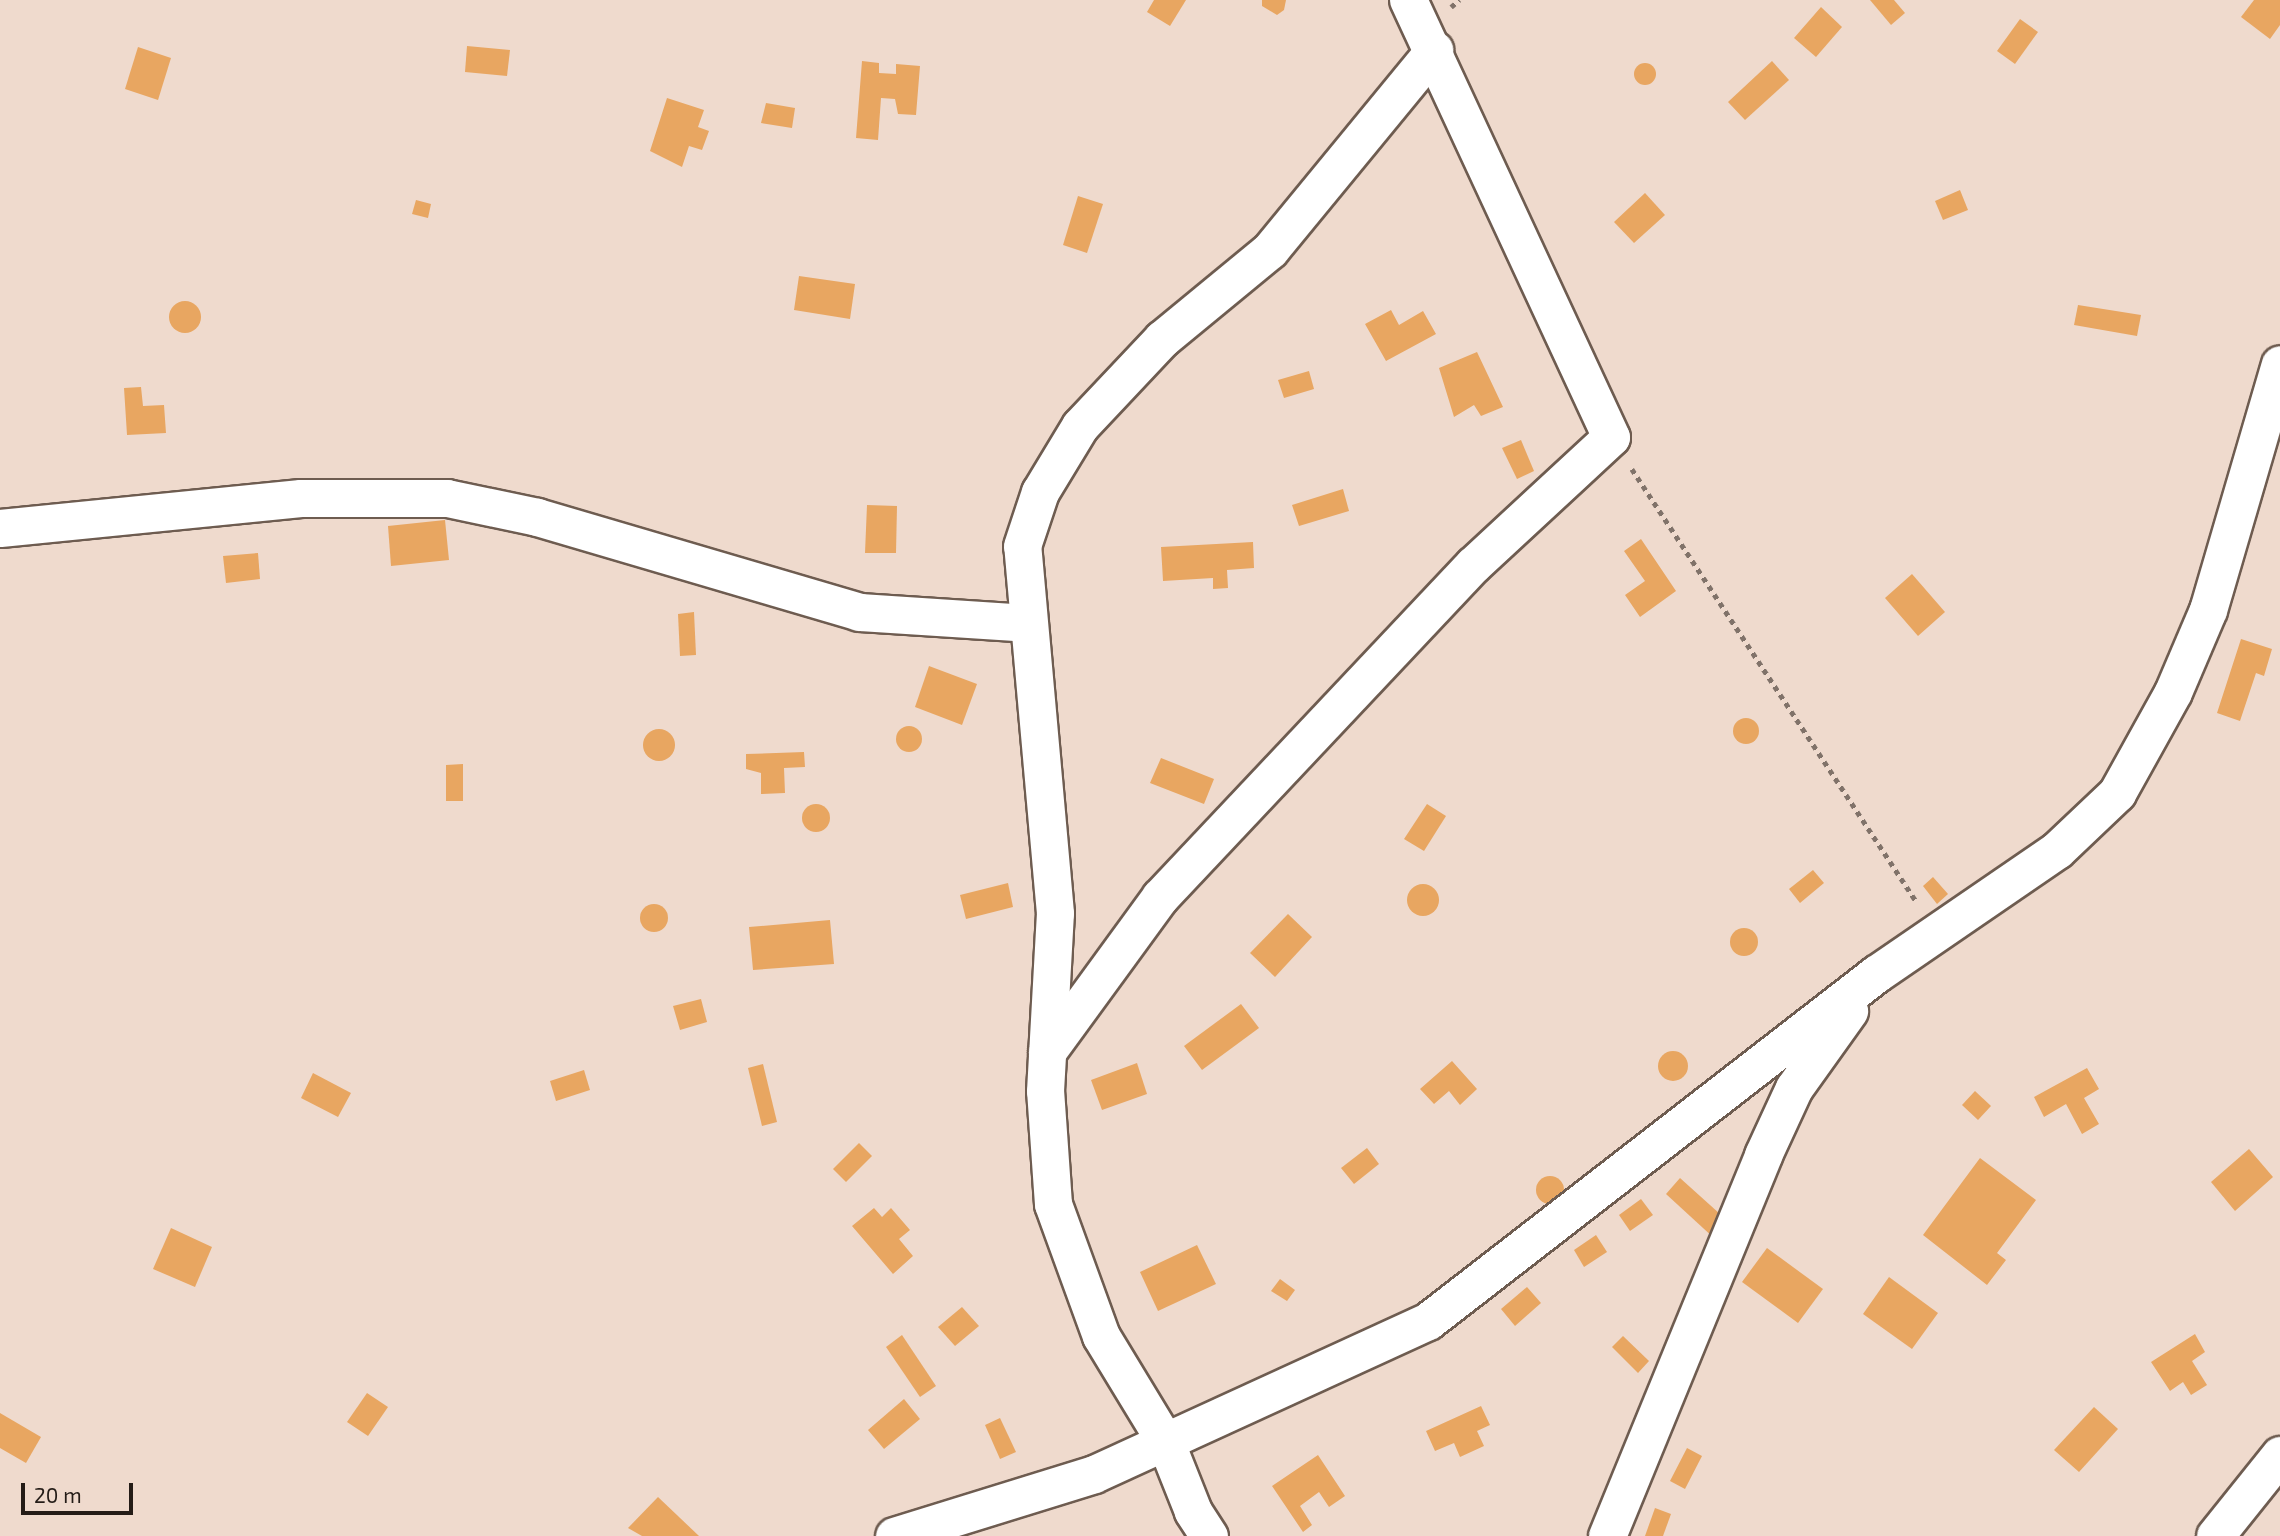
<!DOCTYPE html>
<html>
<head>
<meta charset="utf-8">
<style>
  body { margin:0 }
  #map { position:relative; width:2280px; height:1536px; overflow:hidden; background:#efdacd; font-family:"Exo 2",sans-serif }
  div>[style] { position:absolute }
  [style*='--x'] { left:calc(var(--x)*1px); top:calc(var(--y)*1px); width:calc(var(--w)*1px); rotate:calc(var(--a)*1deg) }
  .building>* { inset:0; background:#e8a661 }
  .round { border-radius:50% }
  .path>* { height:4.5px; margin-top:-2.25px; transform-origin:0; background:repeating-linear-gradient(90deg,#807269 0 5px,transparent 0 10px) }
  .roads { filter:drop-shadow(2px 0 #6e5c50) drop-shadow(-2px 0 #6e5c50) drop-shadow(0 2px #6e5c50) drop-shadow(0 -2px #6e5c50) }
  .street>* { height:37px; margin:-18.5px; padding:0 18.5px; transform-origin:18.5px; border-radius:18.5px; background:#fff }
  span { translate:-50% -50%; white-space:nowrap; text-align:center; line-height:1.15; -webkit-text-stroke:5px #efdacd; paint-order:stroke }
  .scale { position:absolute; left:21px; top:1483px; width:112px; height:32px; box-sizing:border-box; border:4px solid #241c17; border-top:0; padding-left:9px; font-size:21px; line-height:24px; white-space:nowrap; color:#241c17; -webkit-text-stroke:5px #efdacd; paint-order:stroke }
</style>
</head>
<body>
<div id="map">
  <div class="building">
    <i style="clip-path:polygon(1154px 0,1186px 0,1170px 26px,1147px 12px)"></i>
    <i style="clip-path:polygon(1286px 0,1284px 10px,1277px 15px,1262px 6px,1262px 0)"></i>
    <i style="clip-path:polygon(1870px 0,1894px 0,1905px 13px,1891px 25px)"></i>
    <i style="clip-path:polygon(2254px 0,2280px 0,2280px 25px,2270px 39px,2241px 17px)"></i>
    <i style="clip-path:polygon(1821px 7px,1842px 27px,1816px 57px,1794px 38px)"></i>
    <i style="clip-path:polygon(2020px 19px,2038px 32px,2015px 64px,1997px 51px)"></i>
    <i style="clip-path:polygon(467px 46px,510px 50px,507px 76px,465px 72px)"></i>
    <i style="clip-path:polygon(138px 47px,171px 58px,158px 100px,125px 89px)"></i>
    <i style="clip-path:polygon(862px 61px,879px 63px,879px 73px,896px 74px,896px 64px,920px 66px,916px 115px,898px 114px,895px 99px,881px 98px,878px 140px,856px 138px)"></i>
    <i style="clip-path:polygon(1772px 61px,1789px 80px,1745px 120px,1728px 102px)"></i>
    <i class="round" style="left:1634px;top:63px;width:22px;height:22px"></i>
    <i style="clip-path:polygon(667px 98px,704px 110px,698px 127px,709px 131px,702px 150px,689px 146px,682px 167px,650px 151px)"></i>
    <i style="clip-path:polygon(766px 103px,795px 108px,792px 128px,761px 123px)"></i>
    <i style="clip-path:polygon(1960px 190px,1968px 210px,1943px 220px,1935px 201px)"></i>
    <i style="clip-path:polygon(1645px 193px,1665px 215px,1634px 243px,1614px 222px)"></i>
    <i style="clip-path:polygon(1078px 196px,1103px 204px,1087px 253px,1063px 245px)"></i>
    <i style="clip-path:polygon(416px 200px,431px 204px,428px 218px,412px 214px)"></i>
    <i style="clip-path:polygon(799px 276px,855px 284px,850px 319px,794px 310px)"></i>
    <i class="round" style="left:169px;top:301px;width:32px;height:32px"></i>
    <i style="clip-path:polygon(2078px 305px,2141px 315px,2137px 336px,2074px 325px)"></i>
    <i style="clip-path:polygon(1391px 310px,1399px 325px,1423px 311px,1436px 334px,1386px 361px,1365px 324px)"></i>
    <i style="clip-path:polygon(1477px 352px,1503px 407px,1481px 416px,1474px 405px,1454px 417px,1439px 368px)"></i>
    <i style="clip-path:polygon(1309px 371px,1314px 389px,1284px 398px,1278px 380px)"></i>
    <i style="clip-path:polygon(141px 387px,143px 406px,164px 405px,166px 433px,127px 435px,124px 388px)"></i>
    <i style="clip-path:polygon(1521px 440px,1534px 471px,1517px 479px,1502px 448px)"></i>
    <i style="clip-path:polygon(1343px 489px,1349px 511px,1299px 526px,1292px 505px)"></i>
    <i style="clip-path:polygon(867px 505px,897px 506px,896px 553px,865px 553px)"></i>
    <i style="clip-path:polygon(445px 520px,449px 560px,391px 566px,388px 526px)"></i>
    <i style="clip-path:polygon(1641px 539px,1676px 591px,1640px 617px,1625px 595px,1645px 581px,1624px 551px)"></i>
    <i style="clip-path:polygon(1253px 542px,1254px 568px,1227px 570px,1228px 588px,1213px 589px,1213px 578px,1163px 581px,1161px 547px)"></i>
    <i style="clip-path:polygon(258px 553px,260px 579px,226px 583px,223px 556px)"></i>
    <i style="clip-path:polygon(1912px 574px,1945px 612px,1918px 636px,1885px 598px)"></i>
    <i style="clip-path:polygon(694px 612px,696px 655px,680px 656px,678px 614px)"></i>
    <i style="clip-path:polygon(2241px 639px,2272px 649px,2264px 676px,2256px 673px,2240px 721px,2217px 713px)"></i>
    <i style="clip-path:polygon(929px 666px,977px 684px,962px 725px,915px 707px)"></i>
    <i class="round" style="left:1733px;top:718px;width:26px;height:26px"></i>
    <i class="round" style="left:896px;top:726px;width:26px;height:26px"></i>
    <i class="round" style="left:643px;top:729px;width:32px;height:32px"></i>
    <i style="clip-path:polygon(804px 752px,805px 767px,784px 768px,785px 793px,761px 794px,761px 773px,746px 769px,746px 754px)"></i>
    <i style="clip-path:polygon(1161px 758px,1214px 779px,1204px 804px,1150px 783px)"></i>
    <i style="clip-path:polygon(463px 764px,463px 801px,446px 801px,446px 765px)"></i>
    <i style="clip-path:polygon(1427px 804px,1446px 816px,1424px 851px,1404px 839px)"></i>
    <i class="round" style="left:802px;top:804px;width:28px;height:28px"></i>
    <i style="clip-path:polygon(1813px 870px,1824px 883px,1800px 903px,1789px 889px)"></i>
    <i style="clip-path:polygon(1933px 877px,1948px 894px,1937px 904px,1923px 886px)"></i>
    <i style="clip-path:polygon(1008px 883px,1013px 907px,966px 919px,960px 895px)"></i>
    <i class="round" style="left:1407px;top:884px;width:32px;height:32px"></i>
    <i class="round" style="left:640px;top:904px;width:28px;height:28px"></i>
    <i style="clip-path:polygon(1288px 914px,1312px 937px,1275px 977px,1250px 953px)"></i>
    <i style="clip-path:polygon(830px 920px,834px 964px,753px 970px,749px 927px)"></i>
    <i class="round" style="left:1730px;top:928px;width:28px;height:28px"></i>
    <i style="clip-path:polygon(701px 999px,707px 1022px,680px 1030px,673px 1006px)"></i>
    <i style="clip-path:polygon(1241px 1004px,1259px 1028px,1202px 1070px,1184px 1046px)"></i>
    <i class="round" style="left:1658px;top:1051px;width:30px;height:30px"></i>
    <i style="clip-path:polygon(1452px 1061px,1477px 1089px,1460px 1105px,1449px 1091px,1434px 1104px,1420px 1089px)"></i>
    <i style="clip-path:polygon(1137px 1063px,1147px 1094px,1102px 1110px,1091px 1080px)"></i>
    <i style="clip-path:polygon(763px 1064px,777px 1122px,762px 1126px,748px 1068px)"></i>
    <i style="clip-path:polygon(2087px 1068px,2099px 1089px,2084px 1098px,2099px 1124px,2082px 1134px,2066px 1104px,2044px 1117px,2034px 1097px)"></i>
    <i style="clip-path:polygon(584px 1070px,590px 1090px,556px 1101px,550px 1081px)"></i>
    <i style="clip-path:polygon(313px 1073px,351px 1093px,338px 1117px,301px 1098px)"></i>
    <i style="clip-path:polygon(1975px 1091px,1991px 1106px,1978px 1120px,1962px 1105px)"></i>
    <i style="clip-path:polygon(859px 1143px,872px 1156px,846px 1182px,833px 1169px)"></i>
    <i style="clip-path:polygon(1367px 1148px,1379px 1164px,1354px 1184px,1341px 1168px)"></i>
    <i style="clip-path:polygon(2249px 1149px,2273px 1177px,2235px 1211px,2211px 1182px)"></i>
    <i style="clip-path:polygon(1980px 1158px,2036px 1200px,1997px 1253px,2006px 1260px,1987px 1285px,1923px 1235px)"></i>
    <i class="round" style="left:1536px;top:1176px;width:28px;height:28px"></i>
    <i style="clip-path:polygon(1680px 1178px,1730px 1223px,1715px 1239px,1666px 1194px)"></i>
    <i style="clip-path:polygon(1641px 1199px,1653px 1215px,1630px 1231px,1619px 1215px)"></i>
    <i style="clip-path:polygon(874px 1208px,882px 1217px,891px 1208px,910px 1230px,899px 1239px,913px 1256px,893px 1274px,852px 1226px)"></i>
    <i style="clip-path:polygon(171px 1228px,212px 1247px,195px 1287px,153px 1269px)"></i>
    <i style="clip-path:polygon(1596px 1235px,1607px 1252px,1584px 1267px,1574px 1250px)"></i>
    <i style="clip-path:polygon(1197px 1245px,1216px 1284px,1158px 1311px,1140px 1272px)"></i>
    <i style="clip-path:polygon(1767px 1248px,1823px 1289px,1798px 1323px,1742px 1282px)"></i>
    <i style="clip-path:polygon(1889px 1277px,1938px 1313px,1912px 1349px,1863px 1314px)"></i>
    <i style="clip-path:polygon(1280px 1279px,1295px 1290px,1287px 1301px,1271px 1291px)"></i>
    <i style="clip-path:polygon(1527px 1287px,1541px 1303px,1515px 1326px,1501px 1309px)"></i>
    <i style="clip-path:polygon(962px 1307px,979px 1326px,955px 1346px,938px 1327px)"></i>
    <i style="clip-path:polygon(2195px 1334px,2205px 1352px,2192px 1361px,2207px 1385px,2191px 1395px,2183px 1382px,2170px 1391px,2151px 1362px)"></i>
    <i style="clip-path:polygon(902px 1335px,936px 1386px,920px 1397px,886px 1347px)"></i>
    <i style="clip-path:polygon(1623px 1336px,1649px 1361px,1638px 1373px,1612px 1347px)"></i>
    <i style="clip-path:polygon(367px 1393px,388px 1407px,368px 1436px,347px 1422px)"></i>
    <i style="clip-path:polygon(904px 1399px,920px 1419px,884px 1449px,868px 1430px)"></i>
    <i style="clip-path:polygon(1481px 1406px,1490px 1425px,1477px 1431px,1484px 1446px,1460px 1457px,1454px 1443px,1435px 1451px,1426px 1431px)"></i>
    <i style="clip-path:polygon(2094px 1407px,2118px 1429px,2079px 1472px,2054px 1450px)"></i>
    <i style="clip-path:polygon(0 1413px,41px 1437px,26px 1463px,0 1448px)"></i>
    <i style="clip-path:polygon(1000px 1418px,1016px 1452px,1000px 1459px,985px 1425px)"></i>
    <i style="clip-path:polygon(1687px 1448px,1702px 1456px,1685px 1489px,1670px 1481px)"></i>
    <i style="clip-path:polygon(1318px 1455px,1345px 1496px,1329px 1507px,1319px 1492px,1300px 1506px,1312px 1525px,1303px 1532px,1272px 1486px)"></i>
    <i style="clip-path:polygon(658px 1497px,699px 1536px,642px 1536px,628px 1528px)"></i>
    <i style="clip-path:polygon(1655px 1508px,1671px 1514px,1663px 1536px,1645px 1536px)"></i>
  </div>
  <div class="path">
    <i style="--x:1451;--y:7;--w:11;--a:-41"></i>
    <i style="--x:1632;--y:469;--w:517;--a:56.68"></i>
  </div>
  <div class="roads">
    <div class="street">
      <i style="--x:0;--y:528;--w:302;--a:-5.7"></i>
      <i style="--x:301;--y:498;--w:146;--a:0"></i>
      <i style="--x:447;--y:498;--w:92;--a:11.9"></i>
      <i style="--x:537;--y:517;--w:336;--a:16.4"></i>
      <i style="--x:859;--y:612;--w:169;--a:3.7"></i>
      <i style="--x:1047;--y:1052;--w:192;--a:-53.9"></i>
      <i style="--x:1160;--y:897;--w:456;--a:-46.7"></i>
      <i style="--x:1473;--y:565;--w:188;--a:-42.8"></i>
      <i style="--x:1611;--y:437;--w:482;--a:-114.9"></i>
      <i style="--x:894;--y:1536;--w:209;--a:-17.2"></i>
      <i style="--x:1094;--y:1474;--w:367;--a:-24.6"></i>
      <i style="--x:1428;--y:1321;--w:567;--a:-37.76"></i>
      <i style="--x:1876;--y:974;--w:219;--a:-34.4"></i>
      <i style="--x:2057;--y:850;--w:83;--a:-43.5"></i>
      <i style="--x:2117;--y:793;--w:115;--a:-61"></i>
      <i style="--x:2173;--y:692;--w:89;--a:-66.9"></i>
      <i style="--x:2208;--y:610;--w:256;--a:-73.7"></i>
      <i style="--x:1209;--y:1536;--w:30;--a:-123"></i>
      <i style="--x:1193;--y:1511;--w:73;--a:-111.7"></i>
      <i style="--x:1166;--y:1443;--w:125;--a:-121.3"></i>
      <i style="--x:1101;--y:1336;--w:140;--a:-110"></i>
      <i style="--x:1053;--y:1204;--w:113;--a:-94"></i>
      <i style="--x:1045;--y:1091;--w:178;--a:-86.8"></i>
      <i style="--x:1055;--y:913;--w:368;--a:-95.1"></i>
      <i style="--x:1022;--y:546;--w:57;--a:-71.6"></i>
      <i style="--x:1040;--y:492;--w:77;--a:-58.8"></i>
      <i style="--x:1080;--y:426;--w:120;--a:-46.7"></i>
      <i style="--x:1162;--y:339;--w:140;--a:-39.5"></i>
      <i style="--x:1270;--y:250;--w:259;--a:-50.6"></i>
      <i style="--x:1607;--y:1536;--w:412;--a:-67.7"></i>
      <i style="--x:1763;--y:1155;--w:74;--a:-65.2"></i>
      <i style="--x:1794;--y:1088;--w:95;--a:-54.5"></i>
      <i style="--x:2215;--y:1536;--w:104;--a:-51.3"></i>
    </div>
  </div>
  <div class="scale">20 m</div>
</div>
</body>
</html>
